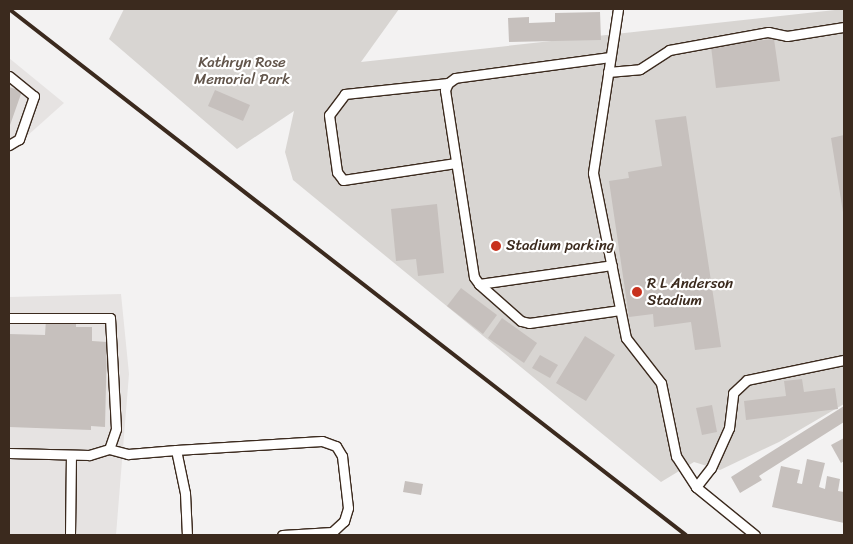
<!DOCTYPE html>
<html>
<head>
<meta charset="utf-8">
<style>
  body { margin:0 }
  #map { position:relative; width:853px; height:544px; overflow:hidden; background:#f3f2f2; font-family:Sriracha,sans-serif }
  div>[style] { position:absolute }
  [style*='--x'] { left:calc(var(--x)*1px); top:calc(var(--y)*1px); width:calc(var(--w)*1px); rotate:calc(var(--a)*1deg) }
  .built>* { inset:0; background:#e6e3e2 }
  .green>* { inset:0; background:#d8d5d2 }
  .building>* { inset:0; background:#c6c0bd }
  .roads { filter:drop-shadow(1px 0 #3b2a1e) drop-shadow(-1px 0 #3b2a1e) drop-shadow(0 1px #3b2a1e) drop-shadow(0 -1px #3b2a1e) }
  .lane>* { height:9px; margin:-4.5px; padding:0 4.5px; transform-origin:4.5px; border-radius:4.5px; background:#fff }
  .rail>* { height:4px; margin:-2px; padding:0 2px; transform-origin:2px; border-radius:2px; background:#3b2a1e }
  .dots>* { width:14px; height:14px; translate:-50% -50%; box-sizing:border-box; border:2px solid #fff; border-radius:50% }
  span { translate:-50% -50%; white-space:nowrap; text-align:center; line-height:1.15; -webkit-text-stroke:4.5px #fff; paint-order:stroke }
  .park-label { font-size:15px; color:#62554b }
  .poi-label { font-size:15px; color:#3b2a1e }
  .left { translate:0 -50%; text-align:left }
  .frame { position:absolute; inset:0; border:10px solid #3b2a1e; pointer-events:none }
</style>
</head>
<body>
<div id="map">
  <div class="built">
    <i style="clip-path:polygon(9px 58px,64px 103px,9px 152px)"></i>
    <i style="clip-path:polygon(121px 294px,129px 374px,116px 535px,9px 535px,9px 297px)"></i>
  </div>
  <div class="green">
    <i style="clip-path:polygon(124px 9px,399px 9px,361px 62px,844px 9px,844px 404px,779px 442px,720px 470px,694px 462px,661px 482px,293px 180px,285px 152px,294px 111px,237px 149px,109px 39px)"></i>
  </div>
  <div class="building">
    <i style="clip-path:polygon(600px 12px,601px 40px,509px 42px,508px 18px,529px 17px,529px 23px,555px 22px,555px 13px)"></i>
    <i style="clip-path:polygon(774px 39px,780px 81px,716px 88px,711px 46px)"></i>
    <i style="clip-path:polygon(9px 87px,22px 91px,9px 128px)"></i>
    <i style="clip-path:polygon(215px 90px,250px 105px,243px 121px,208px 106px)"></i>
    <i style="clip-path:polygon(686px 116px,721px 347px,695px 350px,691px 322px,654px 327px,653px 314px,629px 317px,609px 181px,629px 178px,628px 172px,662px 166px,655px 120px)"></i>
    <i style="clip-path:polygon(844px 135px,844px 211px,843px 212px,831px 138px)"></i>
    <i style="clip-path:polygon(437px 204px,444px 273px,418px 276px,416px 259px,396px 261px,391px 209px)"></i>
    <i style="clip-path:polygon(461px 288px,497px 315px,483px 334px,447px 306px)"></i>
    <i style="clip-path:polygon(502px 318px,537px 343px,524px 363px,488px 338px)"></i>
    <i style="clip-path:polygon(46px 319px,76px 320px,76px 327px,92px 327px,92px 341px,107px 342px,105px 427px,91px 426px,91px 430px,9px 427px,9px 334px,45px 335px)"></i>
    <i style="clip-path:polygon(585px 336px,615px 355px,586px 401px,556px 383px)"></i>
    <i style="clip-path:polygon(540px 355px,558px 365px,550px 378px,532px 368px)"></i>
    <i style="clip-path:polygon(802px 379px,804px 392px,835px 388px,838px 409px,746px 420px,744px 401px,786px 396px,784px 381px)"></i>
    <i style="clip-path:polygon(712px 405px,717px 432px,702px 435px,696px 408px)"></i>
    <i style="clip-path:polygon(844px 406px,844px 422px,759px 476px,762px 480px,740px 493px,731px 477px)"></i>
    <i style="clip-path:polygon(844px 438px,844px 461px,841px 463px,831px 445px)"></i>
    <i style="clip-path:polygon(807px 459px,825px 463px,819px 487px,825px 489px,827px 476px,840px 479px,838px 491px,844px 492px,844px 523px,772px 507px,781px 466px,800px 470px,797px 483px,802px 484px)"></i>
    <i style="clip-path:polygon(405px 481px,423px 484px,421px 495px,403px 492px)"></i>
  </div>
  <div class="roads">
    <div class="lane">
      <i style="--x:618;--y:9;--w:166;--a:98.7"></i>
      <i style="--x:593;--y:173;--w:168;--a:78.7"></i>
      <i style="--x:626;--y:338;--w:57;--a:52.1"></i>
      <i style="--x:661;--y:383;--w:75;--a:78.4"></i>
      <i style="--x:676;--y:456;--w:37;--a:57"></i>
      <i style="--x:696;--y:487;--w:76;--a:39.1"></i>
      <i style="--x:610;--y:57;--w:156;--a:172.3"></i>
      <i style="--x:455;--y:78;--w:9;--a:144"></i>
      <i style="--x:448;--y:83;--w:8;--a:113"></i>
      <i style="--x:445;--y:90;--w:189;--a:81.2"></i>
      <i style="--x:474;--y:277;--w:9;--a:54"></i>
      <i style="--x:479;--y:284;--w:134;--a:-8.1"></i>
      <i style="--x:608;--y:72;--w:32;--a:-5"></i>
      <i style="--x:640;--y:69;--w:35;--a:-33"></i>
      <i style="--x:669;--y:50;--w:101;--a:-10.3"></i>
      <i style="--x:768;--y:32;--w:19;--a:12"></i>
      <i style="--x:787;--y:36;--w:58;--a:-9"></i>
      <i style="--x:9;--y:76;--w:32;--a:39"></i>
      <i style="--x:34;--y:96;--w:46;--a:109.2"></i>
      <i style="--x:19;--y:139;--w:12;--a:149"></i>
      <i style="--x:448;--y:83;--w:104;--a:173.9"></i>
      <i style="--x:345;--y:94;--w:26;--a:127"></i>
      <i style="--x:329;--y:115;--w:58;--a:82"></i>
      <i style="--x:337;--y:172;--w:10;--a:53"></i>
      <i style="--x:343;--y:180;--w:114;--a:-8.6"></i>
      <i style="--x:479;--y:284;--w:56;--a:41.4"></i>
      <i style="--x:521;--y:321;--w:8;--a:14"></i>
      <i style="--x:529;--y:323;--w:92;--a:-8.1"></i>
      <i style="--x:9;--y:318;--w:101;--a:0"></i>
      <i style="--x:110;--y:318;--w:111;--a:86.9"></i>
      <i style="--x:116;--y:429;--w:21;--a:109"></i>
      <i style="--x:109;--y:449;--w:21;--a:163"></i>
      <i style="--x:89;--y:455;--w:80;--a:-178.6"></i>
      <i style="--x:109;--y:449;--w:20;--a:15"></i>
      <i style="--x:128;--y:454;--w:48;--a:-4.8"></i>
      <i style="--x:176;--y:450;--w:44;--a:78.2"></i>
      <i style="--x:185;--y:493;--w:42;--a:87.3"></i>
      <i style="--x:176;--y:450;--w:146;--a:-3.5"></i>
      <i style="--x:322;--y:441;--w:15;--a:20"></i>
      <i style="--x:336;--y:446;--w:12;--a:59"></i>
      <i style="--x:342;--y:456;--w:52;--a:83.4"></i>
      <i style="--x:348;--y:508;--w:14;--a:107"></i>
      <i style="--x:344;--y:521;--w:16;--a:137"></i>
      <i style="--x:332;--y:532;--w:50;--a:176.6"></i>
      <i style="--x:696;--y:487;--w:24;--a:-52"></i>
      <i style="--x:711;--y:468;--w:44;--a:-65.8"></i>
      <i style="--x:729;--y:428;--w:35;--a:-83"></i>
      <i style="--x:733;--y:393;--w:19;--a:-43"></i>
      <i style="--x:747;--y:380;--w:99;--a:-11.7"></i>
      <i style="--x:70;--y:535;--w:80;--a:-89.3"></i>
    </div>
  </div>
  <div class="rail">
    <i style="--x:9;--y:9;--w:857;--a:37.85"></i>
  </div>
  <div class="dots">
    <i style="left:496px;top:246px;background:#c8321e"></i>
    <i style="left:637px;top:292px;background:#c8321e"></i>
  </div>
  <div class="park-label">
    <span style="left:242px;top:71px">Kathryn Rose<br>Memorial Park</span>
  </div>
  <div class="poi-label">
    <span class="left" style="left:506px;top:246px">Stadium parking</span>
    <span class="left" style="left:647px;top:292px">R L Anderson<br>Stadium</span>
  </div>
  <div class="frame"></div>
</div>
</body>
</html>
